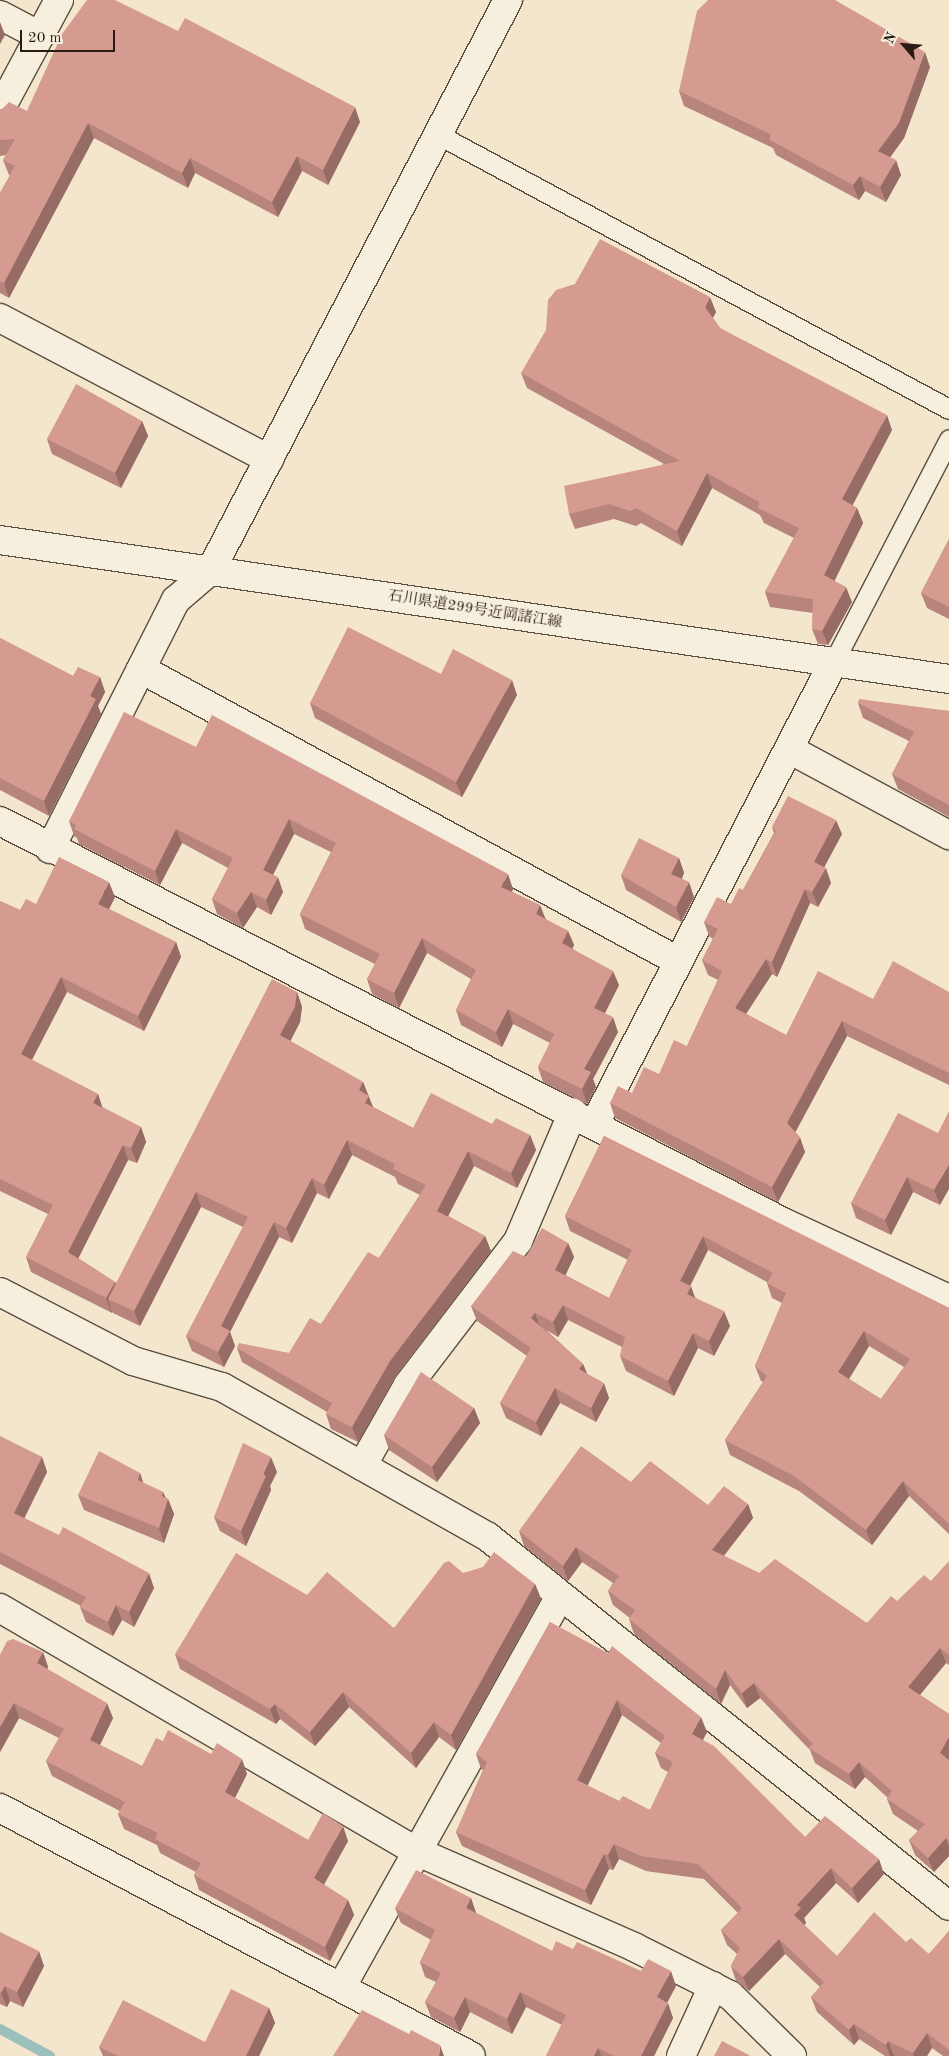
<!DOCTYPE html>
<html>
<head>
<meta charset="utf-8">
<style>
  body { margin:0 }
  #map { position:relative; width:949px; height:2056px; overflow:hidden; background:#f3e6cd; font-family:"Old Standard TT","Noto Serif JP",serif }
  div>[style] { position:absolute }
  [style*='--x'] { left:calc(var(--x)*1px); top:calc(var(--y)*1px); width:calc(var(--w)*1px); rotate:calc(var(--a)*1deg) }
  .stream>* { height:10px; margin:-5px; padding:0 5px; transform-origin:5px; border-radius:5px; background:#9bbfba }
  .roads { filter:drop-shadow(1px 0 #5a4e41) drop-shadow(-1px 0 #5a4e41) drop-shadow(0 1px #5a4e41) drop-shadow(0 -1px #5a4e41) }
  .lane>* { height:19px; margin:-9.5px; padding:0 9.5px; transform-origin:9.5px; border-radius:9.5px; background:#f7efde }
  .street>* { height:28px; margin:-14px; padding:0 14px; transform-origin:14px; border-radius:14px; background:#f7efde }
  .secondary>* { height:28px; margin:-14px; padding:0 14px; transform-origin:14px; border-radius:14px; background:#f7efde }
  .wall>* { inset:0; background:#b8857c }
  .shaded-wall>* { inset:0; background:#966c65 }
  .building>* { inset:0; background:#d69b90 }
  span { translate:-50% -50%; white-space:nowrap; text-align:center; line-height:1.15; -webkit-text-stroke:4px #f7efde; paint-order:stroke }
  .street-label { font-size:15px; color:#271b12 }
  .north { position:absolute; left:879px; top:20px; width:50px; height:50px; -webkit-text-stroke:4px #f7efde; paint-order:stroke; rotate:297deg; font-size:14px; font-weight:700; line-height:20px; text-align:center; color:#271b12 }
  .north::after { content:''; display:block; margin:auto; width:18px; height:22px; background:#271b12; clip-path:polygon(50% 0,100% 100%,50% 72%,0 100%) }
  .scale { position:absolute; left:20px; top:30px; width:95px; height:22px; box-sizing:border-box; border:2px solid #271b12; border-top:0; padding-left:6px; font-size:15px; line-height:18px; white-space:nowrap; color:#271b12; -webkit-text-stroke:4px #f7efde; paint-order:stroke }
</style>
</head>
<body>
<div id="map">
  <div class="stream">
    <i style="--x:0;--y:2029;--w:57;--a:28.4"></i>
  </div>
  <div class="roads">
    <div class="lane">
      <i style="--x:437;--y:134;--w:581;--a:28.24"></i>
      <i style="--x:833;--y:663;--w:252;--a:-62.6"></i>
    </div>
    <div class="street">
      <i style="--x:0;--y:15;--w:45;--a:27.7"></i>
      <i style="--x:0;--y:110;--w:125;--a:-61.8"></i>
      <i style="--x:0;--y:318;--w:304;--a:27.7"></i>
      <i style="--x:141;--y:669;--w:611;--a:28.54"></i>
      <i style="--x:789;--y:749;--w:182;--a:28.3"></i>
      <i style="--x:0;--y:821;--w:882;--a:27.12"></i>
      <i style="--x:785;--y:1223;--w:181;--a:24.9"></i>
      <i style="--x:50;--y:849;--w:279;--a:-63.2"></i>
      <i style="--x:176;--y:600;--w:46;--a:-40.6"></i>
      <i style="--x:595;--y:1123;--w:518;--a:-62.64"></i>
      <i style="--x:0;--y:1292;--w:150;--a:27.4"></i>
      <i style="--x:133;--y:1361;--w:93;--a:16.3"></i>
      <i style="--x:222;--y:1387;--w:305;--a:29.4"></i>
      <i style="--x:488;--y:1537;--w:590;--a:38.67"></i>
      <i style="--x:362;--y:1466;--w:93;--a:-60.4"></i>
      <i style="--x:408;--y:1385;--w:181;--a:-52.6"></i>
      <i style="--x:518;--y:1241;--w:140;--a:-66.9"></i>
      <i style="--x:0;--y:1608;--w:484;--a:30.3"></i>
      <i style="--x:418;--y:1852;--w:236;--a:23.7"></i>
      <i style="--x:634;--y:1947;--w:107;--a:26.6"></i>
      <i style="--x:730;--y:1995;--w:87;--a:44.5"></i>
      <i style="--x:0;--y:1808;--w:532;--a:27.77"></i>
      <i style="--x:342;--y:1986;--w:445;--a:-60.8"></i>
      <i style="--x:681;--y:2056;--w:77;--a:-65.4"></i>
    </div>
    <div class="secondary">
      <i style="--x:0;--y:540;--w:959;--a:8.33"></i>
      <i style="--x:211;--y:570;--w:643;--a:-62.48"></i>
    </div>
  </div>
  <div class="wall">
    <i style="clip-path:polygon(930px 67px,904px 138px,890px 157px,901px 175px,886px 202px,865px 191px,859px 200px,776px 155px,773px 148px,684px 106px,679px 91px)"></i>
    <i style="clip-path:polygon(0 109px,27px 111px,360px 122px,328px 185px,302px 171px,278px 217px,195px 173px,188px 188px,94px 138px,9px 298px,0 293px,0 193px,10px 176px,9px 175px,3px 160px,6px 155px,0 156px)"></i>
    <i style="clip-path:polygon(716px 312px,713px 318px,720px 328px,892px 430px,852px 505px,857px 508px,863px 523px,834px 581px,852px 602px,828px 645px,818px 644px,812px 629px,813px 613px,770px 607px,765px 592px,794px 538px,764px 523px,760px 515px,712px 488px,682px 546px,641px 523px,636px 526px,614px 519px,575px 529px,569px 514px,664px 464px,527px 388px,521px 373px)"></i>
    <i style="clip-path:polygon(142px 421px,148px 436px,121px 488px,52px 454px,47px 439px)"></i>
    <i style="clip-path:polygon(949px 539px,949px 619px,927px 608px,921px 593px)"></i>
    <i style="clip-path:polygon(0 638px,73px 676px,100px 677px,105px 692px,98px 706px,101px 714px,49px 816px,0 790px)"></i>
    <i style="clip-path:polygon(441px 674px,517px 695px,462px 797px,315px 718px,310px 703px)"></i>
    <i style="clip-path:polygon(858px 703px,949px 711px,949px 817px,898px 789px,892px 774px,909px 741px,863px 718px)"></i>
    <i style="clip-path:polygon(196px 747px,513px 889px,512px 892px,540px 905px,545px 919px,568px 931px,574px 945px,572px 948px,619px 985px,605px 1013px,618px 1032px,593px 1079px,596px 1087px,587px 1104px,543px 1082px,538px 1067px,550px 1043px,513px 1024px,502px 1047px,461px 1025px,456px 1010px,471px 979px,427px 953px,399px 1008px,372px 994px,367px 979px,375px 964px,305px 929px,300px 914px,331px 852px,294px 834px,273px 875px,283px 892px,271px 915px,257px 907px,243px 928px,217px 914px,212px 899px,228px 868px,182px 843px,160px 885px,79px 844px,77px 838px,74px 836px,69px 821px)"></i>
    <i style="clip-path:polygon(772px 827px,842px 834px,824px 867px,831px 883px,818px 907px,810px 903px,777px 977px,772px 974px,746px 1014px,786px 1035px,873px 999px,949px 992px,949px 1085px,847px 1036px,795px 1133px,805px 1152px,778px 1202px,615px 1118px,610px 1103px,632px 1093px,659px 1074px,687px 1046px,718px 980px,708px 975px,702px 960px,713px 939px,709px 936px,704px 922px,731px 904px,743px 890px,774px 833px)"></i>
    <i style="clip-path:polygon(679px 858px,684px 873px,682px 879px,694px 897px,681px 922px,626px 890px,621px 875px)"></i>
    <i style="clip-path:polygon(115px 897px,109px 909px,176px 942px,181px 957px,144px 1031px,67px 992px,32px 1060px,98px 1094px,102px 1107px,141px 1127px,146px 1142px,137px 1163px,128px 1160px,78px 1258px,115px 1282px,116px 1283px,297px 992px,302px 1007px,300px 1022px,290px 1041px,363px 1082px,373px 1107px,413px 1128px,492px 1124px,530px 1135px,536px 1150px,517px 1188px,474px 1166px,448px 1216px,485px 1236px,491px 1251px,396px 1376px,358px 1442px,331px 1429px,326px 1414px,327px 1412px,242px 1362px,237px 1348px,289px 1353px,321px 1324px,379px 1258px,420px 1195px,398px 1184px,395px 1177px,352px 1155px,329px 1199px,317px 1193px,292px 1243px,279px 1237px,230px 1332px,235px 1346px,224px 1367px,192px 1351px,186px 1336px,243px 1227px,201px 1207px,140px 1326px,113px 1313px,112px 1312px,112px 1313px,31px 1272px,26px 1257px,48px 1214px,0 1191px,0 901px,20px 910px,36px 904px)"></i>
    <i style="clip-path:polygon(938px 1133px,940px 1205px,913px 1192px,891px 1235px,856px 1218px,851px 1203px)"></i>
    <i style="clip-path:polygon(evenodd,604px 1136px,949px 1308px,949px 1534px,909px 1496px,872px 1545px,799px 1491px,730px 1455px,725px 1440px,763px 1382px,761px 1381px,755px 1366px,782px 1303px,772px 1298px,767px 1283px,767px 1282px,708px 1250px,690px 1286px,695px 1297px,730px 1326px,714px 1356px,698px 1348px,674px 1396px,626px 1371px,620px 1356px,622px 1347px,568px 1320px,558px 1337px,546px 1330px,583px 1364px,587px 1374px,609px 1398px,596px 1422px,560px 1403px,541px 1436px,506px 1418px,500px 1403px,527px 1356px,477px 1321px,471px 1306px,526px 1257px,568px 1243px,574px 1257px,565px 1275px,609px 1298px,628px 1260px,570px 1231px,565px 1216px,604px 1136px,869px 1346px,904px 1367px,881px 1399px,849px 1379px,869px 1346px)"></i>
    <i style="clip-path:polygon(474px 1408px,480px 1423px,437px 1482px,389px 1450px,384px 1435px)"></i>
    <i style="clip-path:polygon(0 1437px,42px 1457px,47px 1472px,24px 1518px,154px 1588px,134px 1627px,122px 1620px,113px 1636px,86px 1622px,80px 1607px,81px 1606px,0 1564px)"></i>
    <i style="clip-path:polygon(277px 1472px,270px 1486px,271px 1490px,246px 1546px,220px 1531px,214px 1517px)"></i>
    <i style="clip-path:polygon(140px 1473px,143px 1483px,163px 1492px,166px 1498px,168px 1499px,174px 1514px,164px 1543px,84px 1510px,78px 1495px)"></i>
    <i style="clip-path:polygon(631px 1482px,708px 1505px,748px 1504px,753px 1518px,724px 1556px,759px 1573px,867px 1623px,897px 1601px,931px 1581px,949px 1563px,949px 1665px,946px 1663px,920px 1695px,949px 1714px,949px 1856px,934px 1872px,915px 1855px,909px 1840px,918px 1831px,893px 1814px,887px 1799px,888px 1798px,865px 1777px,855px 1789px,815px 1763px,810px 1750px,760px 1698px,747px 1708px,730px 1685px,721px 1704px,634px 1634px,629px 1619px,630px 1618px,613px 1605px,608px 1591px,613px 1583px,582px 1562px,568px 1581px,524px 1546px,519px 1531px)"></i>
    <i style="clip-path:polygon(463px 1573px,535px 1584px,541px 1599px,456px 1750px,439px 1737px,416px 1768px,349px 1707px,315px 1746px,280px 1719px,276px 1724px,180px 1669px,175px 1654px,307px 1595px,394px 1628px)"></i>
    <i style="clip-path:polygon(evenodd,550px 1622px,707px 1732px,703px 1740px,805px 1837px,884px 1874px,858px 1903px,836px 1883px,804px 1918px,806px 1923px,804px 1925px,837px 1956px,906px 1942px,929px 1954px,949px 1931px,949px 2056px,943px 2056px,932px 2048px,927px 2056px,885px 2056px,859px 2039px,854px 2045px,817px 2012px,811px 1997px,820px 1987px,785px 1954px,749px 1991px,736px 1981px,731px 1966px,737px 1954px,727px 1945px,721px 1930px,738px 1913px,704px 1879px,646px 1871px,619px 1859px,613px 1870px,609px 1869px,591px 1905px,462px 1846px,456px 1832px,483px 1770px,481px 1769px,476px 1754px,550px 1622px,622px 1715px,661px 1743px,655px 1753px,661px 1768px,668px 1772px,650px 1810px,619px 1801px,587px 1786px,622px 1715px)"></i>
    <i style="clip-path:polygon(43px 1652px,48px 1667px,47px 1669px,113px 1718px,100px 1745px,142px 1766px,163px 1741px,247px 1774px,235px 1798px,308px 1840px,348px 1841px,324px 1885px,348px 1900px,354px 1915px,330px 1961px,199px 1890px,194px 1875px,196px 1872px,160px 1853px,157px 1845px,124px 1829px,118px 1814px,120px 1811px,52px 1776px,46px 1761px,59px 1738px,19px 1718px,0 1752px,0 1655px)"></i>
    <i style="clip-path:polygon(471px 1898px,476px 1913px,552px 1951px,573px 1949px,641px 1971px,676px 1986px,667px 2003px,673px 2018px,654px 2056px,546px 2056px,562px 2025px,526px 2007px,512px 2034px,470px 2012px,460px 2032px,431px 2017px,425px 2002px,436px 1982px,425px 1977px,420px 1962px,431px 1940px,401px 1923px,395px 1908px)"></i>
    <i style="clip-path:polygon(0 1932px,44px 1966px,23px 2007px,10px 2001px,7px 2007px,0 2004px)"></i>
    <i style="clip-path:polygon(269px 2008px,275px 2023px,259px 2056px,103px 2056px,99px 2047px,205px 2042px)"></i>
  </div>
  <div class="shaded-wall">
    <i style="clip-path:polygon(0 22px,5px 35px,0 44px)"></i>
    <i style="clip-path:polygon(925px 52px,930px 67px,904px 138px,884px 166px,878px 151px)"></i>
    <i style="clip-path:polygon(355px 107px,360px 122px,328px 185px,323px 170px)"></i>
    <i style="clip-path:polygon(88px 123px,94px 138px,9px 298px,4px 283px)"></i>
    <i style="clip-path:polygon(297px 156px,302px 171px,278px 217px,272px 202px)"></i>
    <i style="clip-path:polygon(190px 158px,195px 173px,188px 188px,182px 173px)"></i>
    <i style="clip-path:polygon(896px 160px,901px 175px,886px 202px,880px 187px)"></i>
    <i style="clip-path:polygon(860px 176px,865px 191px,859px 200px,853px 185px)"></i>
    <i style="clip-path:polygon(710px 297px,716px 312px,710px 322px,705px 307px)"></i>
    <i style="clip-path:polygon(887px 415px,892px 430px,848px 514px,842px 499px)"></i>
    <i style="clip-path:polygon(142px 421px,148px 436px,121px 488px,115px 473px)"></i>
    <i style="clip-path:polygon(707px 473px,712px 488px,682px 546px,677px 531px)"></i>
    <i style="clip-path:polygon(857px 508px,863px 523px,830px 590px,824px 575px)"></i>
    <i style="clip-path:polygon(846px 587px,852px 602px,828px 645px,822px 631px)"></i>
    <i style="clip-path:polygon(100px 677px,105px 692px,98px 706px,101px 714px,49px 816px,44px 801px,90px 696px)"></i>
    <i style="clip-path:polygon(512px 680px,517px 695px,462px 797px,456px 782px)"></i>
    <i style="clip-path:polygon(289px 819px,294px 834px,268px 884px,263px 870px)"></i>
    <i style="clip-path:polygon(836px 820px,842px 834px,819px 877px,814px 862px)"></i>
    <i style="clip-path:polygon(176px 829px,182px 843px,160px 885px,155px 871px)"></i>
    <i style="clip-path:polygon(679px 858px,684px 873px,677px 888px,671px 874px)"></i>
    <i style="clip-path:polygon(826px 868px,831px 883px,818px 907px,812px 892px)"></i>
    <i style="clip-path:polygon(508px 874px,513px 889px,507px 902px,501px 887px)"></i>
    <i style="clip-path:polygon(278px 877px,283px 892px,271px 915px,266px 900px)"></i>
    <i style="clip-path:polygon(109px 882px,115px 897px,104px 919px,98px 904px)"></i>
    <i style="clip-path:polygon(689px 882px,694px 897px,681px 922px,676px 907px)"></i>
    <i style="clip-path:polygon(805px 889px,810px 903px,777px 977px,772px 962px)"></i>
    <i style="clip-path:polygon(251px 892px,257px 907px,243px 928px,237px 913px)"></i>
    <i style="clip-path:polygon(540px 905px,546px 920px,536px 914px)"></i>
    <i style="clip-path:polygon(568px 931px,574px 945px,568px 958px,562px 943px)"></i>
    <i style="clip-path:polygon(422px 938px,427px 953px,399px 1008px,394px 993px)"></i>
    <i style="clip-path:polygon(176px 942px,181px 957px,144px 1031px,138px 1016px)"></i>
    <i style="clip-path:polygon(766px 959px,772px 974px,740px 1023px,735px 1008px)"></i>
    <i style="clip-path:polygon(613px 971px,619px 985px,600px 1023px,594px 1008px)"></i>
    <i style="clip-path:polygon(61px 977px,67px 992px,27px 1069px,21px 1054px)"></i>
    <i style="clip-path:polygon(297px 992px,302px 1007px,300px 1022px,286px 1050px,280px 1035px)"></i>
    <i style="clip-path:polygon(508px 1009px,513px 1024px,502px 1047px,496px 1032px)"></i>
    <i style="clip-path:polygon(613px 1017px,618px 1032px,593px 1079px,596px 1087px,587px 1104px,582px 1089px,584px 1069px)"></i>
    <i style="clip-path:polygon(842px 1021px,847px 1036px,792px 1138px,787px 1123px)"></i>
    <i style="clip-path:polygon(363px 1082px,374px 1110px,370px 1118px,359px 1090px)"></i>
    <i style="clip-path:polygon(98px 1094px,103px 1109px,93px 1103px)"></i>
    <i style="clip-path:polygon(141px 1127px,146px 1142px,137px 1163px,131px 1148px)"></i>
    <i style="clip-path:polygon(530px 1135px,536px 1150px,517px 1188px,511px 1173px)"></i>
    <i style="clip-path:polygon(800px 1137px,805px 1152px,778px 1202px,772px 1187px)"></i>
    <i style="clip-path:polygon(347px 1140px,352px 1155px,329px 1199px,324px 1185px)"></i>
    <i style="clip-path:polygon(123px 1145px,128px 1160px,74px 1267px,68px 1252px)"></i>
    <i style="clip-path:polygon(468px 1151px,474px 1166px,443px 1226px,437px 1211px)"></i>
    <i style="clip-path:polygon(949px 1164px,949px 1189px,940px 1205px,934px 1190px)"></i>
    <i style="clip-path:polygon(907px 1177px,913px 1192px,891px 1235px,885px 1220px)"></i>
    <i style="clip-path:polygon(312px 1178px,317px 1193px,292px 1243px,286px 1228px)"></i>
    <i style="clip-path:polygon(196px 1192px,201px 1207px,140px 1326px,134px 1311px)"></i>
    <i style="clip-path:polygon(274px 1222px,279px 1237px,230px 1332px,235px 1346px,224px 1367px,218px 1352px,221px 1326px)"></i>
    <i style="clip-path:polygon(485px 1236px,491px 1251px,396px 1376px,358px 1442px,352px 1427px,390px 1361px)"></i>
    <i style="clip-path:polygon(703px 1236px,708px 1250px,685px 1296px,680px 1281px)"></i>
    <i style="clip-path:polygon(568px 1243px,574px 1257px,561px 1285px,555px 1270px)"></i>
    <i style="clip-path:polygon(115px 1282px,121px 1297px,108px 1299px,112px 1312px,112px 1313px,106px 1298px)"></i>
    <i style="clip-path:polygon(691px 1286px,696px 1301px,687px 1294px)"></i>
    <i style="clip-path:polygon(563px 1305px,568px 1320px,558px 1337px,553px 1322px)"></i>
    <i style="clip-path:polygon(724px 1311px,730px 1326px,714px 1356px,709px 1341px)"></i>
    <i style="clip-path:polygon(535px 1313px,540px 1328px,531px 1318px)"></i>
    <i style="clip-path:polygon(864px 1331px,869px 1346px,844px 1387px,838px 1372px)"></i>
    <i style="clip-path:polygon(693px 1333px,698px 1348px,674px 1396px,668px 1381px)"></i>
    <i style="clip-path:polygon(583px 1364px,589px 1378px,579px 1369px)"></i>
    <i style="clip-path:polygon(604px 1383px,609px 1398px,596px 1422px,591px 1408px)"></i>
    <i style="clip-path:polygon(555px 1388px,560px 1403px,541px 1436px,536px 1422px)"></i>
    <i style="clip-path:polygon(474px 1408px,480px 1423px,437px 1482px,432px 1467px)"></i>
    <i style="clip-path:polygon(42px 1457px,47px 1472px,20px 1527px,14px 1513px)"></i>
    <i style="clip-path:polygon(271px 1457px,277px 1472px,270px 1486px,271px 1490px,246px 1546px,241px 1531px,263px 1474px)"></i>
    <i style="clip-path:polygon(140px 1473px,145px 1488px,138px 1480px)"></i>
    <i style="clip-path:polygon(903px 1481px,909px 1496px,872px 1545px,866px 1530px)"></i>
    <i style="clip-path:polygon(163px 1492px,167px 1502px,168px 1499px,174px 1514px,164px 1543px,159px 1528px,162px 1496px)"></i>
    <i style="clip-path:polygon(748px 1504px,753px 1518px,717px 1564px,712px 1550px)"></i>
    <i style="clip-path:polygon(576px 1547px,582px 1562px,568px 1581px,563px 1566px)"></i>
    <i style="clip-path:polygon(149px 1573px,154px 1588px,134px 1627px,129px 1612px)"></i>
    <i style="clip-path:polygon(535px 1584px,541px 1599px,456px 1750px,451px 1735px)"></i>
    <i style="clip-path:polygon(116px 1605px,122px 1620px,113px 1636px,108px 1622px)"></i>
    <i style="clip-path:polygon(940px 1648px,946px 1663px,914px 1702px,908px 1687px)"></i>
    <i style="clip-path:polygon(43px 1652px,48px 1667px,43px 1678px,37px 1663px)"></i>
    <i style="clip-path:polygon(725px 1670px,730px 1685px,721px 1704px,716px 1689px)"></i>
    <i style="clip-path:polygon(754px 1683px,760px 1698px,747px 1708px,742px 1693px)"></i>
    <i style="clip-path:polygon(343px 1692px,349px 1707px,315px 1746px,310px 1732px)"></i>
    <i style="clip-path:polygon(617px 1700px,622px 1715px,583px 1795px,577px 1780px)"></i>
    <i style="clip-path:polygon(14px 1703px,19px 1718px,0 1752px,0 1727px)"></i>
    <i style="clip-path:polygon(107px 1703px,113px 1718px,95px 1755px,90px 1740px)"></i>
    <i style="clip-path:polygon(275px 1704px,280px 1719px,276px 1724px,270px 1709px)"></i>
    <i style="clip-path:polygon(701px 1717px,707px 1732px,698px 1749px,692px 1734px)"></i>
    <i style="clip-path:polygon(434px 1722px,439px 1737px,416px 1768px,411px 1753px)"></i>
    <i style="clip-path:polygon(949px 1737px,949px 1761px,940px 1753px)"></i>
    <i style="clip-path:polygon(242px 1759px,247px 1774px,230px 1807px,225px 1792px)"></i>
    <i style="clip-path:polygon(859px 1762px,865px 1777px,855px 1789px,849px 1774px)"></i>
    <i style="clip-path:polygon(343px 1826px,348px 1841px,319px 1893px,314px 1878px)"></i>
    <i style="clip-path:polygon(946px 1838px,949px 1847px,949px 1856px,934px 1872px,928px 1858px)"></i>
    <i style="clip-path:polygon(614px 1844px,619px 1859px,613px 1870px,608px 1855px)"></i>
    <i style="clip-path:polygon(604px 1854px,609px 1869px,591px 1905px,585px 1890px)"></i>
    <i style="clip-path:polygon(879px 1859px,884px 1874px,858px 1903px,852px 1888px)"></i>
    <i style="clip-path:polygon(831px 1868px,836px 1883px,804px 1918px,806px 1923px,799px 1930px,794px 1915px,797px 1905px)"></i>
    <i style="clip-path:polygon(471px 1898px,476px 1913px,471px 1923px,466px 1908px)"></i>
    <i style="clip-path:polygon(348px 1900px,354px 1915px,330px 1961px,325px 1947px)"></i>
    <i style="clip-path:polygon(779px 1939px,785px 1954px,749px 1991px,743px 1977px)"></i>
    <i style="clip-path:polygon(39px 1951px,44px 1966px,23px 2007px,17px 1992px)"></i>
    <i style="clip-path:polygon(671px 1971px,676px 1986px,662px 2012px,657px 1997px)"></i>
    <i style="clip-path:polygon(5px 1986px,10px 2001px,7px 2007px,1px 1993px)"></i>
    <i style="clip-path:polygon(520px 1992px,526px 2007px,512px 2034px,507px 2019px)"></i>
    <i style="clip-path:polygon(465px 1997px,470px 2012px,460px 2032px,454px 2018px)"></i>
    <i style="clip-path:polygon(668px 2003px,673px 2018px,654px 2056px,641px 2056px)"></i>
    <i style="clip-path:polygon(269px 2008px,275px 2023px,259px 2056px,246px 2056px)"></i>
    <i style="clip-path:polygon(854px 2024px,859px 2039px,854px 2045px,849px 2030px)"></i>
    <i style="clip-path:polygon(927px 2033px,932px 2048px,927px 2056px,914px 2056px,913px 2053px)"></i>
    <i style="clip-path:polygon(888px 2041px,894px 2056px,890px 2056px,886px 2045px)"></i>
    <i style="clip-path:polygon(440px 2045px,444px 2056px,439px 2056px)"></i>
    <i style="clip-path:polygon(598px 2048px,601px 2056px,594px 2056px)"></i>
  </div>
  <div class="building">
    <i style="clip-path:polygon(87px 0,115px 0,178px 31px,185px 18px,355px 107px,323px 170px,297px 156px,272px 202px,190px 158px,182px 173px,88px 123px,4px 283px,0 281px,0 193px,15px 166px,3px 160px,15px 139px,0 140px,0 109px,2px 109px,9px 102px,27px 111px,62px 34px)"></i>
    <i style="clip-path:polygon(708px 0,835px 0,925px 52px,899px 123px,878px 151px,896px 160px,880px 187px,860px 176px,853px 185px,770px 140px,770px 134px,679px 91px,697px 11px)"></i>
    <i style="clip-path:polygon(600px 239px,710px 297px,705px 307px,720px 328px,887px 415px,842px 499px,857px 508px,824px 575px,846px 587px,822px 631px,812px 629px,813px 599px,765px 592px,799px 528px,758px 508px,759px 502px,707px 473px,677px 531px,636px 508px,630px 511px,609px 504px,569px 514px,564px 486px,680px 461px,521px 373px,546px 330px,548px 300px,556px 290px,575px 284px)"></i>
    <i style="clip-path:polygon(76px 384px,142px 421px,115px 473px,47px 439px)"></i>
    <i style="clip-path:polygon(949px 539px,949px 607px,921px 593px)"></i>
    <i style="clip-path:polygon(348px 627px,441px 674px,453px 649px,512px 680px,456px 782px,310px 703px)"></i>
    <i style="clip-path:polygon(0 638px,73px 676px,78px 667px,100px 677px,90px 696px,96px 699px,44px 801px,0 778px)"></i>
    <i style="clip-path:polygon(859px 699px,949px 711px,949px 805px,892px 774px,914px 732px,858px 703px)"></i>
    <i style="clip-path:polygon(124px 712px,196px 747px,212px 715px,508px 874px,501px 887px,540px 905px,536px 914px,568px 931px,562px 943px,613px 971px,594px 1008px,613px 1017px,584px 1069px,591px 1072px,582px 1089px,538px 1067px,554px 1034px,508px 1009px,496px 1032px,456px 1010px,476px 970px,422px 938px,394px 993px,367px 979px,380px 954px,300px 914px,336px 843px,289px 819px,263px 870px,278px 877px,266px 900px,251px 892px,237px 913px,212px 899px,233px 858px,176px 829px,155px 871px,74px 829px,76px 825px,69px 821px)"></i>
    <i style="clip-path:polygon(788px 796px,836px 820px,814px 862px,826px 868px,812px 892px,805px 889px,772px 962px,766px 959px,735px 1008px,786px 1035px,818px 971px,873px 999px,893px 961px,949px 992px,949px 1073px,842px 1021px,787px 1123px,800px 1137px,772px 1187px,610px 1103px,618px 1086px,632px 1093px,644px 1067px,659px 1074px,674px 1040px,687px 1046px,722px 971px,702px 960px,718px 929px,704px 922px,717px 897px,731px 904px,739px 888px,743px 890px,776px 831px,772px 827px)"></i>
    <i style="clip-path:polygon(639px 838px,679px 858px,671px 874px,689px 882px,676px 907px,621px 875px)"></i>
    <i style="clip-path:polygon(59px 857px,109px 882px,98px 904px,176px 942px,138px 1016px,61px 977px,21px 1054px,98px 1094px,93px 1103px,141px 1127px,131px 1148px,123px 1145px,68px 1252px,115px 1282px,106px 1298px,26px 1257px,53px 1205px,0 1179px,0 901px,20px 910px,26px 899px,36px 904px)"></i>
    <i style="clip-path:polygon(272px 979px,297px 992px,295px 1007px,280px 1035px,363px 1082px,359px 1090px,369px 1096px,365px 1103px,413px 1128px,431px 1093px,492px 1124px,496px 1118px,530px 1135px,511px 1173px,468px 1151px,437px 1211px,485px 1236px,390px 1361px,352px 1427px,326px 1414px,332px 1403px,237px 1348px,239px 1343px,289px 1353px,310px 1318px,321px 1324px,368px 1252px,379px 1258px,426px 1185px,393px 1169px,395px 1164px,347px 1140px,324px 1185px,312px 1178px,286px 1228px,274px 1222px,221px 1326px,230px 1331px,218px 1352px,186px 1336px,248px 1217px,196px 1192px,134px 1311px,108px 1299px)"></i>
    <i style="clip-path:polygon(949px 1111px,949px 1164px,934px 1190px,907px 1177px,885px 1220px,851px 1203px,898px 1113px,938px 1133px)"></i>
    <i style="clip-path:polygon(evenodd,604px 1136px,949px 1308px,949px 1524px,903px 1481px,866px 1530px,794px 1476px,725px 1440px,767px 1376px,755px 1366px,786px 1293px,767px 1283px,773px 1273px,703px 1236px,680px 1281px,691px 1286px,687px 1294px,724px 1311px,709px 1341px,693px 1333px,668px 1381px,620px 1356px,625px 1337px,563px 1305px,553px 1322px,535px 1313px,531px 1318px,583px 1364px,579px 1369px,604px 1383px,591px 1408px,555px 1388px,536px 1422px,500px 1403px,531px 1348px,471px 1306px,513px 1251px,526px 1257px,542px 1228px,568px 1243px,555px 1270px,609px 1298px,632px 1250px,565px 1216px,604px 1136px,864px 1331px,910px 1359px,881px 1399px,838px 1372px,864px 1331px)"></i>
    <i style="clip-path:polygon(421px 1372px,474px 1408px,432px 1467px,384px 1435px)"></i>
    <i style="clip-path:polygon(0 1436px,42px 1457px,14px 1513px,59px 1535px,63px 1527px,149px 1573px,129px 1612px,116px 1605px,108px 1622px,80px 1607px,86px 1597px,0 1552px)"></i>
    <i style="clip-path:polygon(243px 1443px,271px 1457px,263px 1474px,266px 1476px,241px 1531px,214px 1517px)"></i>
    <i style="clip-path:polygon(581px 1446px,631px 1482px,650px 1461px,708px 1505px,724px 1486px,748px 1504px,712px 1550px,759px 1573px,775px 1559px,867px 1623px,891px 1596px,897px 1601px,924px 1575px,931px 1581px,948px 1562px,949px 1563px,949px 1655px,940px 1648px,908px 1687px,949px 1714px,949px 1737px,940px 1753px,949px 1760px,949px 1841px,946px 1838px,928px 1858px,909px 1840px,925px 1824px,887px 1799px,892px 1791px,859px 1762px,849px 1774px,809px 1748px,813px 1744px,754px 1683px,742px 1693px,725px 1670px,716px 1689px,629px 1619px,635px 1610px,608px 1591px,619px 1576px,576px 1547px,563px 1566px,519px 1531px)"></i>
    <i style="clip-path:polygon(99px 1451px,140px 1473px,138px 1480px,163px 1492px,162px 1496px,168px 1499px,159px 1528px,78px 1495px)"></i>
    <i style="clip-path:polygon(494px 1552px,535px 1584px,451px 1735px,434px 1722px,411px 1753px,343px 1692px,310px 1732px,275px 1704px,270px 1709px,175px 1654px,236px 1553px,307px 1595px,327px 1572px,394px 1628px,444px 1563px,449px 1561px,463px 1573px,483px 1567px)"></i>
    <i style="clip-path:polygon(evenodd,550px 1622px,608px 1653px,612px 1646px,701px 1717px,692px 1734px,714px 1746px,805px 1837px,825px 1816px,879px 1859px,852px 1888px,831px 1868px,797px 1905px,801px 1908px,794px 1915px,837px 1956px,874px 1912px,906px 1942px,911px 1938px,929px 1954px,949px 1931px,949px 2050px,927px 2033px,913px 2053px,888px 2041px,886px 2045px,854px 2024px,849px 2030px,811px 1997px,824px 1982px,779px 1939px,743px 1977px,731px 1966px,740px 1948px,721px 1930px,742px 1908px,698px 1864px,641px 1856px,614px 1844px,608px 1855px,604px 1854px,585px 1890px,456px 1832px,487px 1762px,476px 1754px,550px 1622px,617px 1700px,665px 1736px,655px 1753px,673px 1762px,650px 1810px,623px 1796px,619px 1801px,577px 1780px,617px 1700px)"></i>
    <i style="clip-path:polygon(13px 1639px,43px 1652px,37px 1663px,107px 1703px,90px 1740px,142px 1766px,156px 1738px,163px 1741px,168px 1730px,211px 1754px,217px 1743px,242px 1759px,225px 1792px,308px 1840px,323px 1813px,343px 1826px,314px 1878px,348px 1900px,325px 1947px,194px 1875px,201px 1863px,155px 1839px,158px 1833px,118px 1814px,125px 1802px,46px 1761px,64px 1729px,14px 1703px,0 1727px,0 1655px,7px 1641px)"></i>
    <i style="clip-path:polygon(416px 1870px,471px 1898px,466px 1908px,552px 1951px,556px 1941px,573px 1949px,577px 1942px,641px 1971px,648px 1959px,671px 1971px,657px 1997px,668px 2003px,641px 2056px,614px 2056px,598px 2048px,594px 2056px,546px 2056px,566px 2015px,520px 1992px,507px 2019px,465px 1997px,454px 2018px,425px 2002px,441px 1973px,420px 1962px,435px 1930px,395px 1908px)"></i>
    <i style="clip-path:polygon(0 1932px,39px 1951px,17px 1992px,5px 1986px,1px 1993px,0 1992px)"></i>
    <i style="clip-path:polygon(231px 1989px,269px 2008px,246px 2056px,118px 2056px,99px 2047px,123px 2000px,205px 2042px)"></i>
    <i style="clip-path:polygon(362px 2010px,409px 2034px,411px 2030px,440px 2045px,439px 2056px,333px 2056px)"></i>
    <i style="clip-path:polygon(722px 2041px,749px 2055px,749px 2056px,714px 2056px)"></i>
  </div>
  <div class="street-label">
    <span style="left:475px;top:610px;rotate:9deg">石川県道299号近岡諸江線</span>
  </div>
  <div class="north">N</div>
  <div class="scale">20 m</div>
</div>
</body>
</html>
